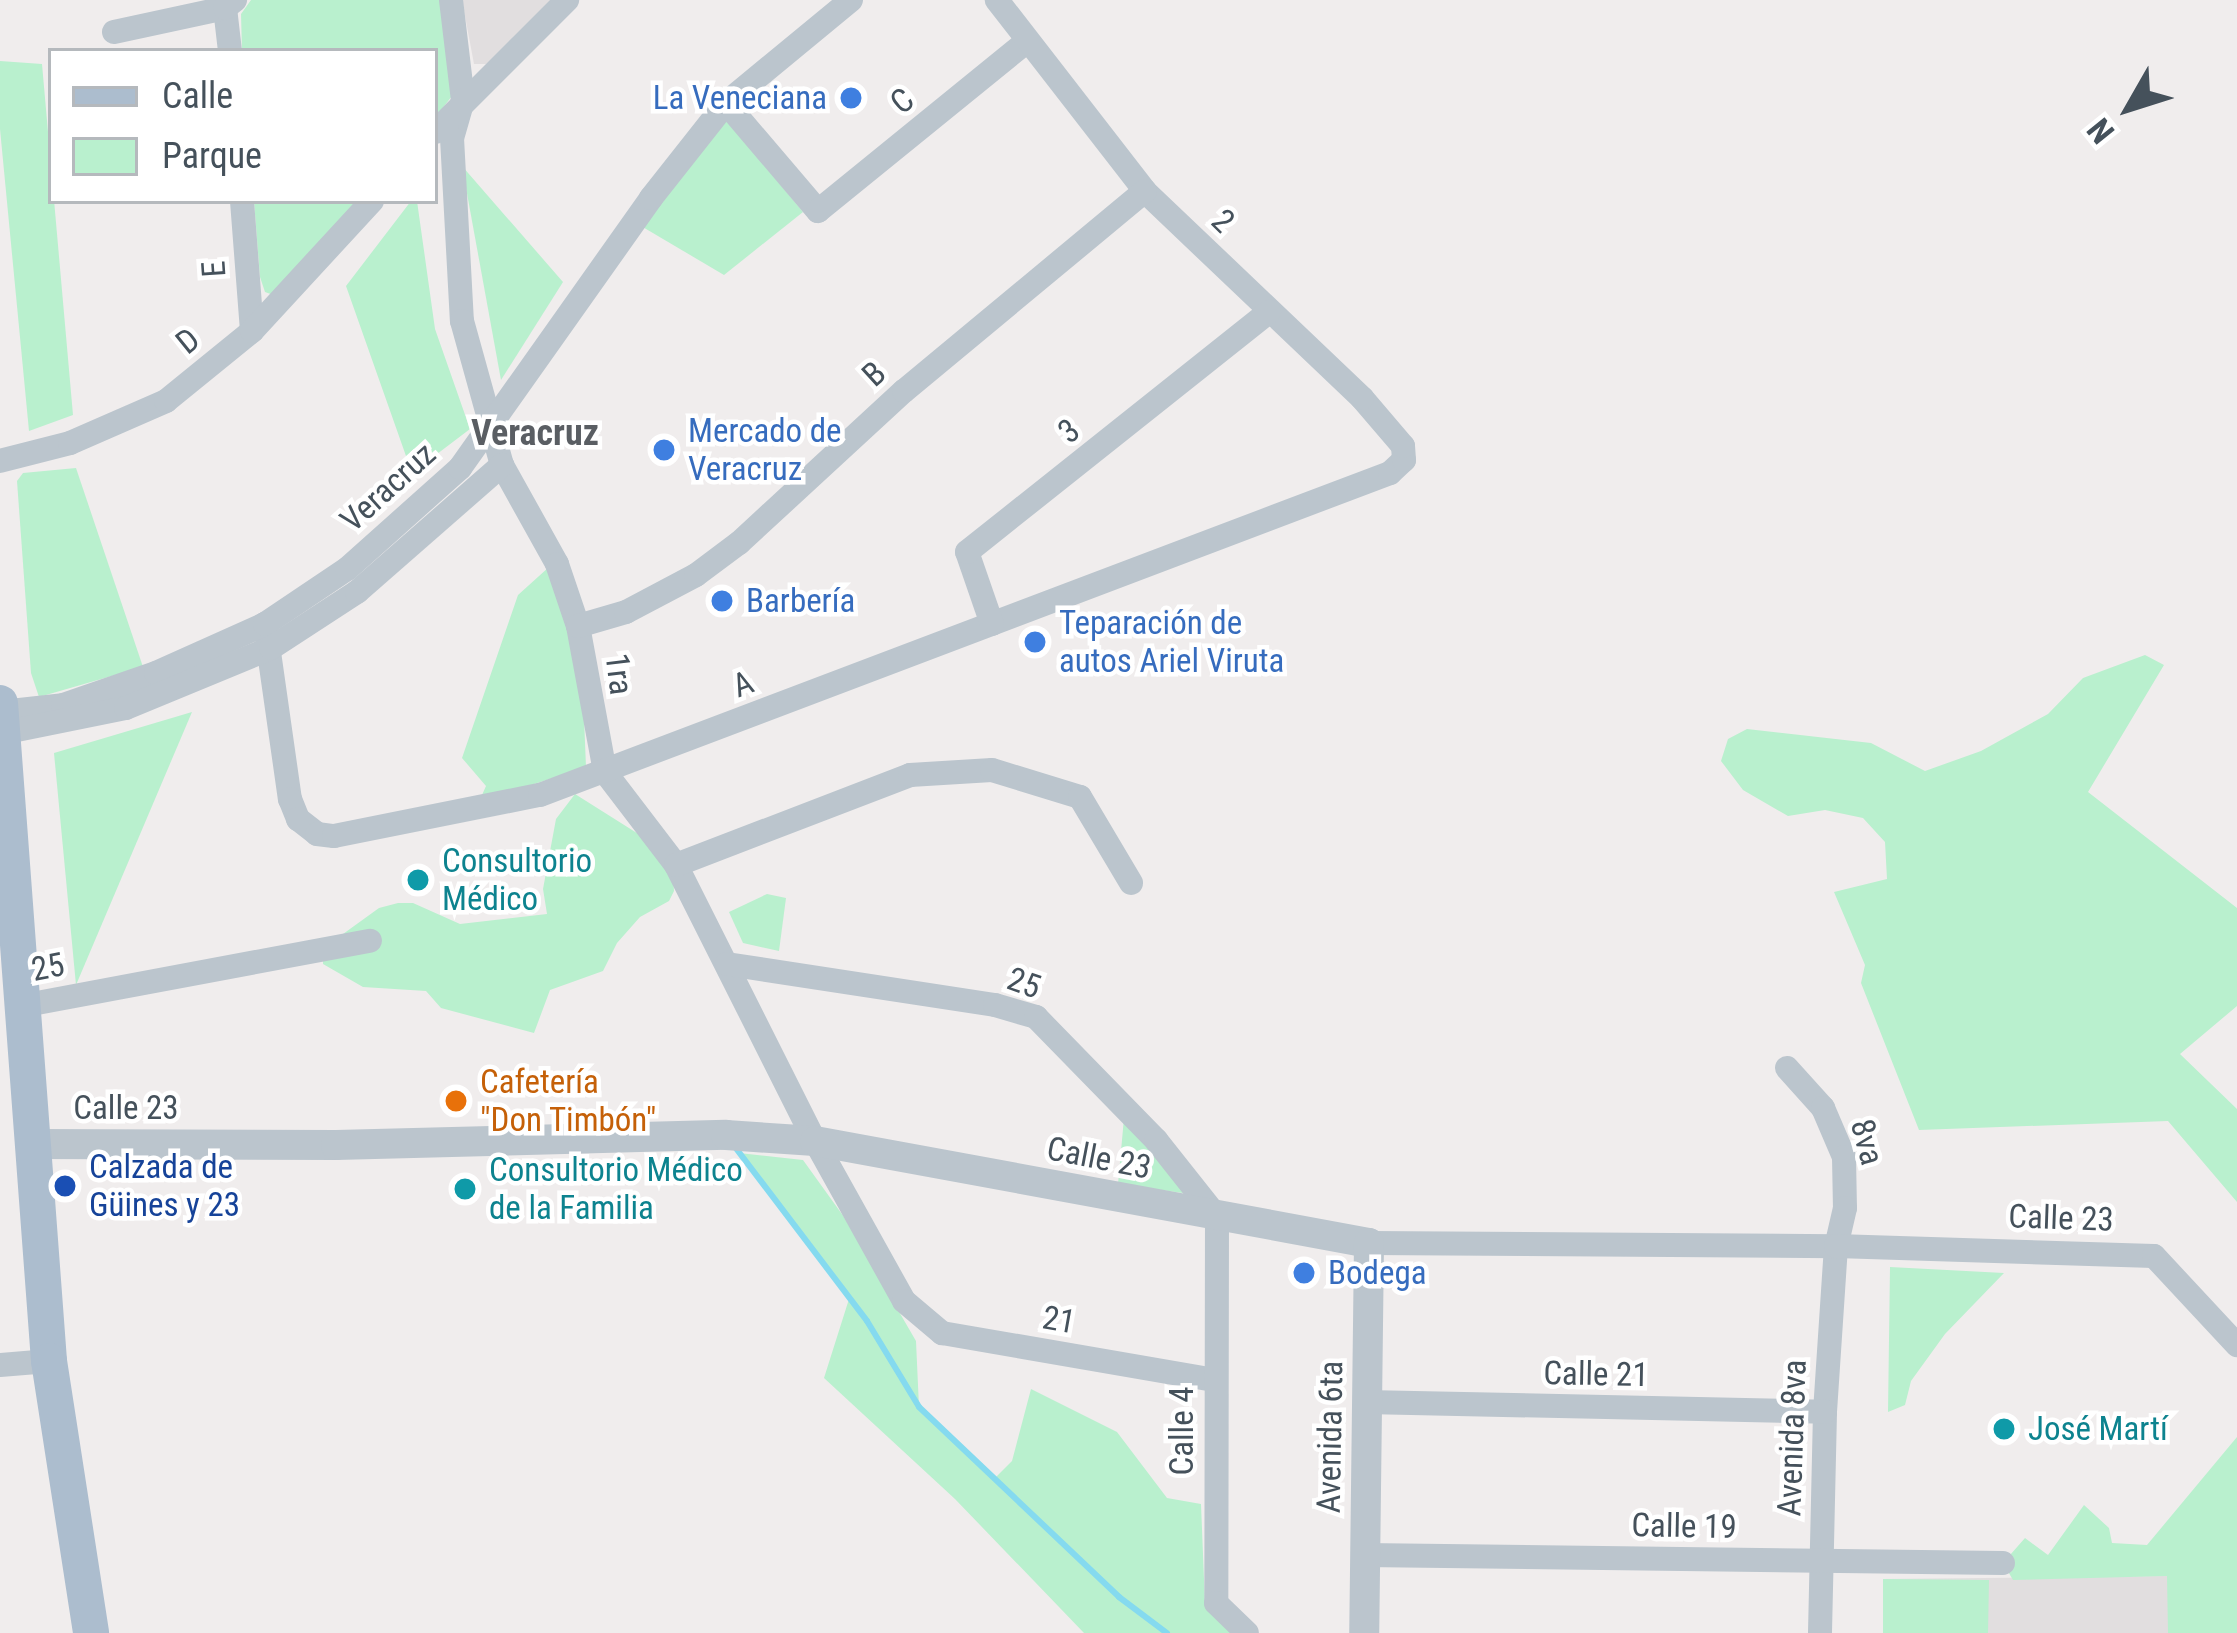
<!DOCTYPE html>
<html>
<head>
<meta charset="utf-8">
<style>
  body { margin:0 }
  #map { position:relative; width:2237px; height:1633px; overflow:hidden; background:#f0eded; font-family:"Roboto Condensed",sans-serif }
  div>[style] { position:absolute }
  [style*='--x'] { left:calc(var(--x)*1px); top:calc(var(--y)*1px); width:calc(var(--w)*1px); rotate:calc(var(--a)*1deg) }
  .education>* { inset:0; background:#e1dedf }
  .green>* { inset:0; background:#b9f0ce }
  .stream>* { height:6px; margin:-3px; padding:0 3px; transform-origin:3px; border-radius:3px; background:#85daef }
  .minor>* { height:24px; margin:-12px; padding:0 12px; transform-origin:12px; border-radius:12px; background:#bbc5cd }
  .tertiary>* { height:30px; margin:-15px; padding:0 15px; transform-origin:15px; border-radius:15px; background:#bbc5cd }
  .primary>* { height:36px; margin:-18px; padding:0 18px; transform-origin:18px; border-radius:18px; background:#acbdce }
  .dots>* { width:33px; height:33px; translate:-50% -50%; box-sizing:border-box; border:6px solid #fff; border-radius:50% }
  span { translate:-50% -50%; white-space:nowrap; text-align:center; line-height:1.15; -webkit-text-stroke:9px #fff; paint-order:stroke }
  .shop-label { font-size:33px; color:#366cbe }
  .right { translate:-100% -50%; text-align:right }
  .left { translate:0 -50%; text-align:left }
  .street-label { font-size:33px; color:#45515b }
  .culture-label { font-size:33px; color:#0d838f }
  .food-label { font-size:33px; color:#c56008 }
  .transit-label { font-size:33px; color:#164399 }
  .neighbourhood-label { font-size:36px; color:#5a5e63; font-weight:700 }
  .legend { position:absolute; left:48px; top:48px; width:390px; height:156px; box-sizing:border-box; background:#fff; border:3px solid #b5b9bd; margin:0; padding:15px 21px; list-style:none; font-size:36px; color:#45515b }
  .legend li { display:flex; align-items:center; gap:24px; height:60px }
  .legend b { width:60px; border:3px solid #b5b9bd }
  .north { position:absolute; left:2069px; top:48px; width:120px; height:120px; -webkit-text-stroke:9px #fff; paint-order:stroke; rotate:231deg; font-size:33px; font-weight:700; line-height:48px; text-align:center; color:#45515b }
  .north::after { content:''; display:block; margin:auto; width:42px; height:54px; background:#45515b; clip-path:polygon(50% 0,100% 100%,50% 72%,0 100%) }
</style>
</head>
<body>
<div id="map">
  <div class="education">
    <i style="clip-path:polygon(462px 0,556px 0,504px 50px,486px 64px,474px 64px)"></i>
    <i style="clip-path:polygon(2168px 1576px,2168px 1633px,1883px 1633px,1883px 1579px)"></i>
  </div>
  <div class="green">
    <i style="clip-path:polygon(251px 0,444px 0,452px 96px,435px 118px,435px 51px,242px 51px,241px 14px)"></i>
    <i style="clip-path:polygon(0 61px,42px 64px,73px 415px,29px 431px,0 129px)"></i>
    <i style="clip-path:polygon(727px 120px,803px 212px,724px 275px,641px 226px)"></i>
    <i style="clip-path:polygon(462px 166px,563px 282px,501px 380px)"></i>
    <i style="clip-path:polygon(254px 201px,361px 201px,276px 296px,265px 292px,260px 277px)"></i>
    <i style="clip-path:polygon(411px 201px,417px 201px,435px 329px,470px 429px,412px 473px,346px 286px)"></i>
    <i style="clip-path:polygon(76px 468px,143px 667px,39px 697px,31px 673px,17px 481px,23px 473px)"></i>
    <i style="clip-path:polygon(549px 567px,564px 606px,583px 693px,586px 767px,519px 789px,482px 795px,486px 786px,462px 758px,518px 595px)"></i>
    <i style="clip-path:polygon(2145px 655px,2164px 665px,2088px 792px,2237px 908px,2237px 1006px,2180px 1054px,2237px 1109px,2237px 1202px,2168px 1121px,1919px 1130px,1861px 983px,1865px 965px,1834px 892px,1887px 879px,1885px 842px,1863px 818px,1825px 810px,1788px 816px,1743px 790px,1721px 761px,1728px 739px,1747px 729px,1871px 743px,1925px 771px,1981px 751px,2048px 714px,2083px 678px)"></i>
    <i style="clip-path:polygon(192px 712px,76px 985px,54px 753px)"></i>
    <i style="clip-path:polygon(575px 794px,640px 835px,673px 876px,674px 891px,669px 901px,640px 917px,617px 943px,603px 971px,550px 990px,534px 1033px,441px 1008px,426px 991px,363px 987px,323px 964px,323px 950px,343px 934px,379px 908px,398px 903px,413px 903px,460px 924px,547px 914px,543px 889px,556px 819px)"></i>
    <i style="clip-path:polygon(767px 894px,786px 898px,779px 951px,743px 943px,729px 912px)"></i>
    <i style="clip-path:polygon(1124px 1118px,1190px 1194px,1118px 1184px)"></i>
    <i style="clip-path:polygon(739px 1153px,803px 1160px,844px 1217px,916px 1341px,919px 1407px,995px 1478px,1012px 1461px,1031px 1389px,1117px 1432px,1167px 1498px,1201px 1504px,1205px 1604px,1233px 1633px,1084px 1633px,955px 1499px,824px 1378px,849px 1299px)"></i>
    <i style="clip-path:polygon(1890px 1267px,2004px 1273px,1945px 1334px,1911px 1381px,1905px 1405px,1888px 1412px)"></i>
    <i style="clip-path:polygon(2237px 1437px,2237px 1633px,2168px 1633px,2167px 1576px,2013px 1580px,2003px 1563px,2025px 1538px,2048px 1555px,2084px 1505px,2109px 1528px,2112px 1543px,2147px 1545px)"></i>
    <i style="clip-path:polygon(1883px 1579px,1989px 1580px,1988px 1633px,1883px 1633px)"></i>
  </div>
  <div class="stream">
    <i style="--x:735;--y:1147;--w:218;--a:52.8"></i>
    <i style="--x:867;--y:1321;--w:100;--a:58.8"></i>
    <i style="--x:919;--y:1407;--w:276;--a:43.5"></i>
    <i style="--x:1119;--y:1597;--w:60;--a:36.9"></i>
  </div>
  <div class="minor">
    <i style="--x:451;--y:0;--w:101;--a:83.2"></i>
    <i style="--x:463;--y:100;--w:40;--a:106"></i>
    <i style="--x:452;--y:138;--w:183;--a:86.9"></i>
    <i style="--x:462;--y:321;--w:149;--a:74.5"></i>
    <i style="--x:502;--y:465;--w:113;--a:60.9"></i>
    <i style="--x:557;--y:564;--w:65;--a:71.3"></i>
    <i style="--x:578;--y:626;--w:148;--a:79.5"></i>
    <i style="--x:605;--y:772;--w:117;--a:52.6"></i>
    <i style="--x:676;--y:865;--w:309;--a:63.3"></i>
    <i style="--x:815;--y:1141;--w:183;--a:60.9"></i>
    <i style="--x:904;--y:1301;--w:50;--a:40.1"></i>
    <i style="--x:942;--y:1333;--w:277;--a:9.8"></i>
    <i style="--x:225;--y:8;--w:43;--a:83.4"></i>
    <i style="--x:114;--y:32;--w:114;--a:-12.2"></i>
    <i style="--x:225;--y:8;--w:13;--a:-39"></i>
    <i style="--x:726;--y:103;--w:142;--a:49.6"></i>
    <i style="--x:818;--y:211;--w:269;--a:-39.1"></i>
    <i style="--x:435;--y:132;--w:187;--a:-45"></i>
    <i style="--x:242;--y:201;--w:130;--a:85.6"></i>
    <i style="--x:0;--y:461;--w:72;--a:-14.4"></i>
    <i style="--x:70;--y:443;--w:105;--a:-23.6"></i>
    <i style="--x:166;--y:401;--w:111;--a:-39.1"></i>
    <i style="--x:252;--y:331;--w:177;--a:-47.3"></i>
    <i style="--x:265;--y:624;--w:177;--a:81.9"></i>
    <i style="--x:290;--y:799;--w:22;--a:68"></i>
    <i style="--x:298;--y:819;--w:24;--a:38"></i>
    <i style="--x:317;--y:834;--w:17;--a:7"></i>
    <i style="--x:334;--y:836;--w:210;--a:-11.3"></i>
    <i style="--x:540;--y:795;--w:909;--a:-20.75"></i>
    <i style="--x:1390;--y:473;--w:19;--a:-43"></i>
    <i style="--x:1404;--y:460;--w:14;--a:-94"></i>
    <i style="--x:1403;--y:446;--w:63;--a:-130.5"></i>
    <i style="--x:1362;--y:398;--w:300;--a:-136.4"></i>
    <i style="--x:1145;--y:191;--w:242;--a:-127.8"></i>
    <i style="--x:992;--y:624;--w:76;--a:-109.1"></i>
    <i style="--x:967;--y:552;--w:386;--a:-38.5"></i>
    <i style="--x:578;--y:626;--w:50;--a:-16.3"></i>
    <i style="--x:626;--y:612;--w:79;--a:-27.9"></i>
    <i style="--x:696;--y:575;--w:54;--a:-36.7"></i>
    <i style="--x:739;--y:543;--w:224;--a:-42.7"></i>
    <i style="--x:904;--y:391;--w:313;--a:-39.7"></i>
    <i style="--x:1;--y:712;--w:62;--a:-6.4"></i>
    <i style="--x:63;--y:705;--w:98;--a:-19"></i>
    <i style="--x:156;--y:673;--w:120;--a:-24.2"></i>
    <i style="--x:265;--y:624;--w:99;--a:-33.9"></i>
    <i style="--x:347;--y:569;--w:152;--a:-41.8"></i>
    <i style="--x:460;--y:468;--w:331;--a:-54.7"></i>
    <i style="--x:651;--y:198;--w:121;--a:-51.7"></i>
    <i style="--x:726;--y:103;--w:162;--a:-39.5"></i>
    <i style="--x:2;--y:733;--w:126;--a:-11.4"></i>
    <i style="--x:126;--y:708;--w:157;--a:-22.5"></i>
    <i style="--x:271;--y:648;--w:103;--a:-33.1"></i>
    <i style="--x:357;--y:592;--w:193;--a:-41.2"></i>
    <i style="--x:676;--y:865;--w:251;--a:-21"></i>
    <i style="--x:910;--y:775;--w:82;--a:-3.5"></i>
    <i style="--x:992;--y:770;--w:92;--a:17.1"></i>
    <i style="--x:1080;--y:797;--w:100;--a:59.3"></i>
    <i style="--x:727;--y:964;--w:271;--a:8.7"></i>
    <i style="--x:995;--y:1005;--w:43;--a:16.3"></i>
    <i style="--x:1036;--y:1017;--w:172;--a:45.7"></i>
    <i style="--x:1156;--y:1140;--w:98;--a:51.6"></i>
    <i style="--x:1217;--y:1217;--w:386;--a:90.1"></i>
    <i style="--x:1216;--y:1603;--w:43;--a:44.1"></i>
    <i style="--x:21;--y:1006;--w:355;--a:-10.6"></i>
    <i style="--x:1787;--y:1068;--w:54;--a:48"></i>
    <i style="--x:1823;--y:1108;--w:53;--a:66.8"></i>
    <i style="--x:1844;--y:1157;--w:51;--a:88.9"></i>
    <i style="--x:1845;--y:1208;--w:39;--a:103"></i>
    <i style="--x:1836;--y:1246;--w:166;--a:93.8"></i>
    <i style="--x:1825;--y:1412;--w:221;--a:91.3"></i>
    <i style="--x:1369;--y:1243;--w:467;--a:0.4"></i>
    <i style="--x:1836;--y:1246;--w:318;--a:1.8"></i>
    <i style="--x:2154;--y:1256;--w:122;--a:47"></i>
    <i style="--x:0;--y:1365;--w:49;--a:-4.7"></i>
    <i style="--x:1365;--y:1402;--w:460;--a:1.2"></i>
    <i style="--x:1364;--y:1555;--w:639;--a:0.72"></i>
  </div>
  <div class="tertiary">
    <i style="--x:32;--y:1144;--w:304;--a:0.2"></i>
    <i style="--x:336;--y:1145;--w:390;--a:-1.5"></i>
    <i style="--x:726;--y:1135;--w:89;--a:3.9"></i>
    <i style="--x:815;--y:1141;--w:563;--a:10.43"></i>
    <i style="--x:1369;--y:1243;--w:390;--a:90.7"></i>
  </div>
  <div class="primary">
    <i style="--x:0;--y:703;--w:660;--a:85.74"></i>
    <i style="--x:49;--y:1361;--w:275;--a:81.2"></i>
  </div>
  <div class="dots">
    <i style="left:851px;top:98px;background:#3f7fe0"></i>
    <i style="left:664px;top:450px;background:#3f7fe0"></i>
    <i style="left:722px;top:601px;background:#3f7fe0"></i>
    <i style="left:1035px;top:642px;background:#3f7fe0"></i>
    <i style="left:418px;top:880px;background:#0f9aa8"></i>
    <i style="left:456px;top:1101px;background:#e8710a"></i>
    <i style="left:65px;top:1186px;background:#1a4fb4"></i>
    <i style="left:465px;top:1189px;background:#0f9aa8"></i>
    <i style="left:1304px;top:1273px;background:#3f7fe0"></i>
    <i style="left:2004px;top:1429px;background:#0f9aa8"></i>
  </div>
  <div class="shop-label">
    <span class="right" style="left:827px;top:98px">La Veneciana</span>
    <span class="left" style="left:688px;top:450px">Mercado de<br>Veracruz</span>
    <span class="left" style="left:746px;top:601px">Barbería</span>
    <span class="left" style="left:1059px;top:642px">Teparación de<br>autos Ariel Viruta</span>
    <span class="left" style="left:1328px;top:1273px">Bodega</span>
  </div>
  <div class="street-label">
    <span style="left:902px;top:101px;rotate:-39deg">C</span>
    <span style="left:1223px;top:221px;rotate:44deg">2</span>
    <span style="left:214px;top:269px;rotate:-94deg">E</span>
    <span style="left:188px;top:341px;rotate:-39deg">D</span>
    <span style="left:874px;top:374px;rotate:-42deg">B</span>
    <span style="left:1069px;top:431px;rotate:-38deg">3</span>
    <span style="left:388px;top:487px;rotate:-42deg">Veracruz</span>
    <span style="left:619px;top:674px;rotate:83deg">1ra</span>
    <span style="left:743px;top:684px;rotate:-21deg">A</span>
    <span style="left:48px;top:967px;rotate:-11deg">25</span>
    <span style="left:1024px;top:983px;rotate:19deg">25</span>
    <span style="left:126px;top:1108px">Calle 23</span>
    <span style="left:1867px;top:1142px;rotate:75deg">8va</span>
    <span style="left:1099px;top:1158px;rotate:11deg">Calle 23</span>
    <span style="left:2061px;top:1218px;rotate:2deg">Calle 23</span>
    <span style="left:1059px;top:1320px;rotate:10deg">21</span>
    <span style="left:1596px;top:1374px;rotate:1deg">Calle 21</span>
    <span style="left:1182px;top:1431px;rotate:-90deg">Calle 4</span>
    <span style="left:1330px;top:1437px;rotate:-89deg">Avenida 6ta</span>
    <span style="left:1792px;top:1438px;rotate:-88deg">Avenida 8va</span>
    <span style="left:1684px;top:1526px;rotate:1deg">Calle 19</span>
  </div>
  <div class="culture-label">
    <span class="left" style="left:442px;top:880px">Consultorio<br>Médico</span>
    <span class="left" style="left:489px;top:1189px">Consultorio Médico<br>de la Familia</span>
    <span class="left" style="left:2028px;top:1429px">José Martí</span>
  </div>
  <div class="food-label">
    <span class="left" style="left:480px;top:1101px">Cafetería<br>"Don Timbón"</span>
  </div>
  <div class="transit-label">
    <span class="left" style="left:89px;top:1186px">Calzada de<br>Güines y 23</span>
  </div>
  <div class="neighbourhood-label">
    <span style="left:535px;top:434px">Veracruz</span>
  </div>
  <ul class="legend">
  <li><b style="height:15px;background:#acbdce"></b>Calle</li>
  <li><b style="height:33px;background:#b9f0ce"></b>Parque</li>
  </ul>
  <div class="north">N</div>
</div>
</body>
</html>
